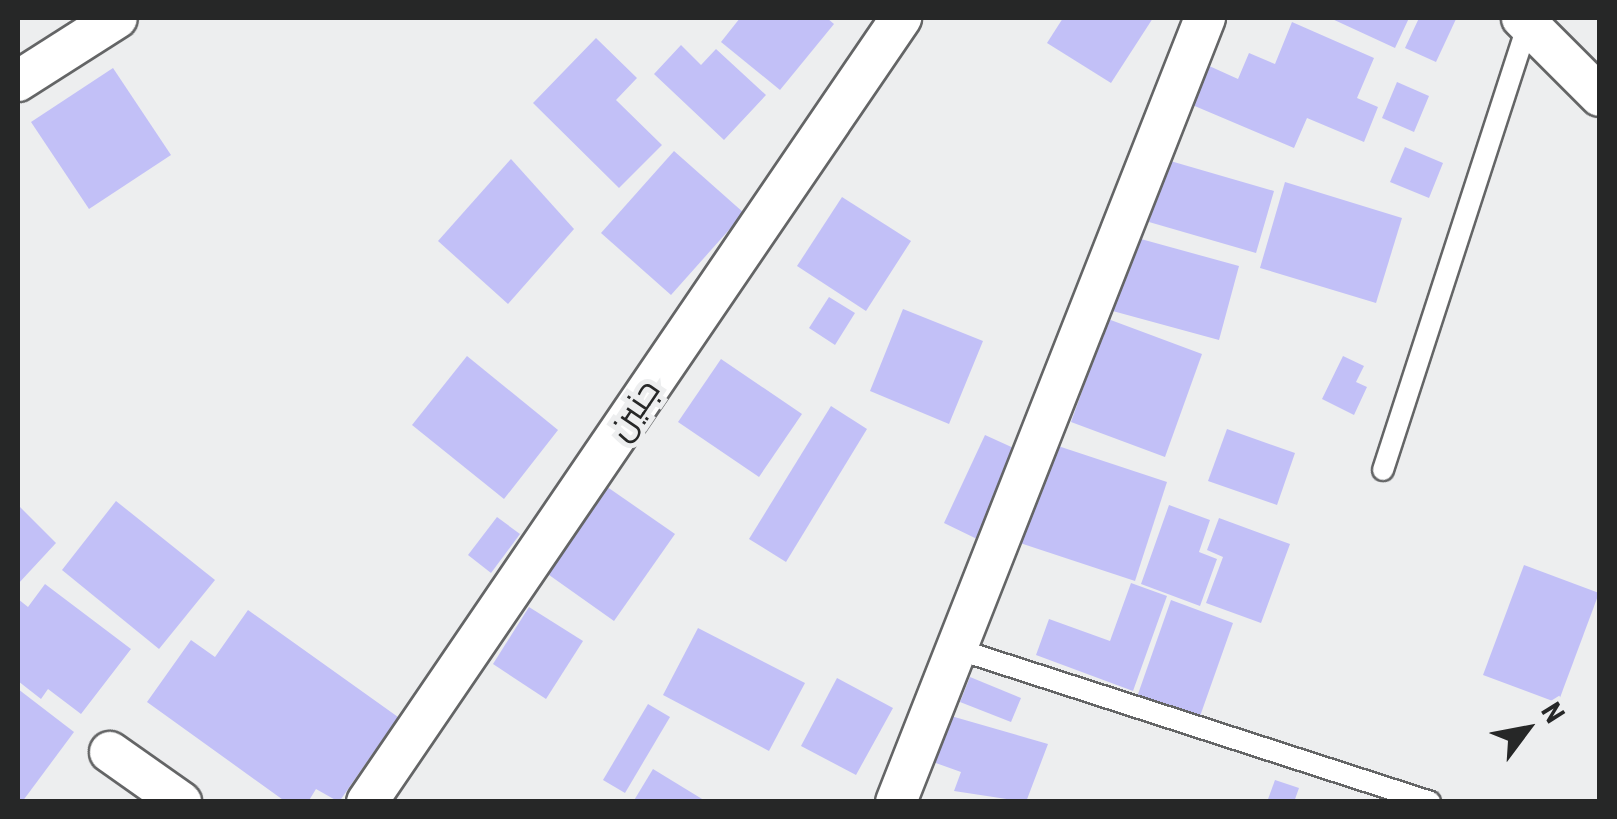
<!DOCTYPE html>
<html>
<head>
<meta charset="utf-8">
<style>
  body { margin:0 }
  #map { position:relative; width:1617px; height:819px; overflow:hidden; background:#edeeef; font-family:"Roboto Condensed",Cairo,sans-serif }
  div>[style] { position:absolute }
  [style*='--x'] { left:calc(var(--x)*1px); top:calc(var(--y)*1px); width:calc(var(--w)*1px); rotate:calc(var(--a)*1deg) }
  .building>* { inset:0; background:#c2c0f7 }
  .roads { filter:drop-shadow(2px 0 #646566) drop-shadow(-2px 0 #646566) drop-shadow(0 2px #646566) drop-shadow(0 -2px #646566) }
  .service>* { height:20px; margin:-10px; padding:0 10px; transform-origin:10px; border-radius:10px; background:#fff }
  .minor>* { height:40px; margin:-20px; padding:0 20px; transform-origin:20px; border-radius:20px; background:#fff }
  span { translate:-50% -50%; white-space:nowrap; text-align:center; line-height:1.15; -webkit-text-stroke:10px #edeeef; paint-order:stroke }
  .street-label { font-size:35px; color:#262727 }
  .frame { position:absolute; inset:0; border:20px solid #262727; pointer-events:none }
  .north { position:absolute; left:1477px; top:679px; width:100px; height:100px; -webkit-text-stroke:8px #edeeef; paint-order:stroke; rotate:58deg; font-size:28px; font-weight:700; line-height:40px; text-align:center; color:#262727 }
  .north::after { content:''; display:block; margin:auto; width:35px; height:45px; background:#262727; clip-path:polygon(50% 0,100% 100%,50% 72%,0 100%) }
</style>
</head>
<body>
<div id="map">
  <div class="building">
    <i style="clip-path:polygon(740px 18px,827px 18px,834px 24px,780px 90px,721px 42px)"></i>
    <i style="clip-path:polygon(1063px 18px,1153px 18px,1111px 83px,1047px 43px)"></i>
    <i style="clip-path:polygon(1330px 18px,1409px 18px,1395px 48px)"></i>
    <i style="clip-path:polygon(1419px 18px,1456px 19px,1436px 62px,1405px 48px)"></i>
    <i style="clip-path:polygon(1292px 22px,1374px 58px,1357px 98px,1378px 107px,1364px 142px,1307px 118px,1294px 148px,1190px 104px,1207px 65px,1238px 79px,1249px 53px,1275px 64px)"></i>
    <i style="clip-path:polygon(596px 38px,637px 78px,616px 100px,662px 145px,619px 188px,533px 103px)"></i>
    <i style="clip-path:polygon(681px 45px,701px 65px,716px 49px,766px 95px,724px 140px,654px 74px)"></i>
    <i style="clip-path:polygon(113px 68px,171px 155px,89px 209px,31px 122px)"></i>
    <i style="clip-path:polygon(1397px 82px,1429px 96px,1414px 132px,1382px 118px)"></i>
    <i style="clip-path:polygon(1405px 147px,1443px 163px,1429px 198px,1390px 182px)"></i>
    <i style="clip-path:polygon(674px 151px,744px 213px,671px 295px,601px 233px)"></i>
    <i style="clip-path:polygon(511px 159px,574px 229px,508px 304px,438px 241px)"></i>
    <i style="clip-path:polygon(1167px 160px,1274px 191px,1256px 253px,1149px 222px)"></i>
    <i style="clip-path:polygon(1285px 182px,1402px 218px,1376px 303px,1260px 268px)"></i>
    <i style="clip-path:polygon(842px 197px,911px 241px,866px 311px,797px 266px)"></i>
    <i style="clip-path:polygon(1130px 236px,1239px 266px,1219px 340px,1109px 310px)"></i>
    <i style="clip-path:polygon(829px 297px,855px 313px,835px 345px,809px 328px)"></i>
    <i style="clip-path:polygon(903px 309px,983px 341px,949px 424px,870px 391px)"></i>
    <i style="clip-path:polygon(1108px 319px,1202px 354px,1165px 457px,1071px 422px)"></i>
    <i style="clip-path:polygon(467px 356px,558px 430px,504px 499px,412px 425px)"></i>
    <i style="clip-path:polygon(1343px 356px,1364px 366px,1356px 382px,1367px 387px,1354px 415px,1322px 399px)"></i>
    <i style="clip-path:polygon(721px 359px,802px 414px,759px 477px,678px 422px)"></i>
    <i style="clip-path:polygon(831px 406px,867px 429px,786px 562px,749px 539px)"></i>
    <i style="clip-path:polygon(1227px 429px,1295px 453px,1277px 505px,1208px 481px)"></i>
    <i style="clip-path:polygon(985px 435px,1018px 450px,977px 539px,944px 523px)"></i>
    <i style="clip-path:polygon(1049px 443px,1167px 482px,1135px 581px,1017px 542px)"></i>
    <i style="clip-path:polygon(603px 484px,675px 534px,614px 621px,542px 570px)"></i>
    <i style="clip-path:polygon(116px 501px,215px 580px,159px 649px,62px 570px)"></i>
    <i style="clip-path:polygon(18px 505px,56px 543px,18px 584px)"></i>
    <i style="clip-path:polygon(1169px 505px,1210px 520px,1199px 552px,1217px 559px,1200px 606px,1141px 584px)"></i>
    <i style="clip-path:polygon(497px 517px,520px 534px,491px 573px,468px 555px)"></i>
    <i style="clip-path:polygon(1219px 518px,1290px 544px,1261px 623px,1206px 603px,1223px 557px,1207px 550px)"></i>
    <i style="clip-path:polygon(1524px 565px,1599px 593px,1558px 703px,1483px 675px)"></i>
    <i style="clip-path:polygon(1131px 583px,1167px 596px,1133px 691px,1036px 655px,1049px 619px,1110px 641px)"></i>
    <i style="clip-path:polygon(45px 584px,131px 649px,81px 714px,48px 689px,41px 699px,18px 681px,18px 599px,28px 607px)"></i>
    <i style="clip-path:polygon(1171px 600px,1233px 623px,1199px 719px,1137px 697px)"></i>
    <i style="clip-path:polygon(529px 607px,583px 641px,546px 699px,493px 664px)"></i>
    <i style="clip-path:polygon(248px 610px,398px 717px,339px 802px,316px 789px,308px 802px,286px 802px,147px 702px,191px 640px,215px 657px)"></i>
    <i style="clip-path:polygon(698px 628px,805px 683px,769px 751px,663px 695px)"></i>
    <i style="clip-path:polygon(970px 677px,1021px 698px,1011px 722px,960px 702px)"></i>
    <i style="clip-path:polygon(837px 678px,893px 708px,856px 775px,801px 746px)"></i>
    <i style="clip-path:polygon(18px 689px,74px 732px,22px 802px,18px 802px)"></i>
    <i style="clip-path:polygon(648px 704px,670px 717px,625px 793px,603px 780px)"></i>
    <i style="clip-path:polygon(951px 716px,1048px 744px,1026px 802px,954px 791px,961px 772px,933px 762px)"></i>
    <i style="clip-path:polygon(653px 769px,707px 802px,633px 802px)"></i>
    <i style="clip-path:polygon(1275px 780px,1299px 788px,1294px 802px,1267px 802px)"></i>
  </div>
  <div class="roads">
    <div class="service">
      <i style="--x:1383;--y:470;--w:469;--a:-72"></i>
      <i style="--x:960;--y:650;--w:494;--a:17.9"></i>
    </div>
    <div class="minor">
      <i style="--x:1522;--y:18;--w:110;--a:45"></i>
      <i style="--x:18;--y:81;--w:117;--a:-32.5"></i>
      <i style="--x:110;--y:752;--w:87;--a:35.2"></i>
      <i style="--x:367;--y:802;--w:949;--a:-55.74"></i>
      <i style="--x:896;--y:802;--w:843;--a:-68.49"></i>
    </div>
  </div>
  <div class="street-label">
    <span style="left:634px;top:410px;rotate:-56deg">جنين</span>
  </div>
  <div class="frame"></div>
  <div class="north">N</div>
</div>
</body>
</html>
